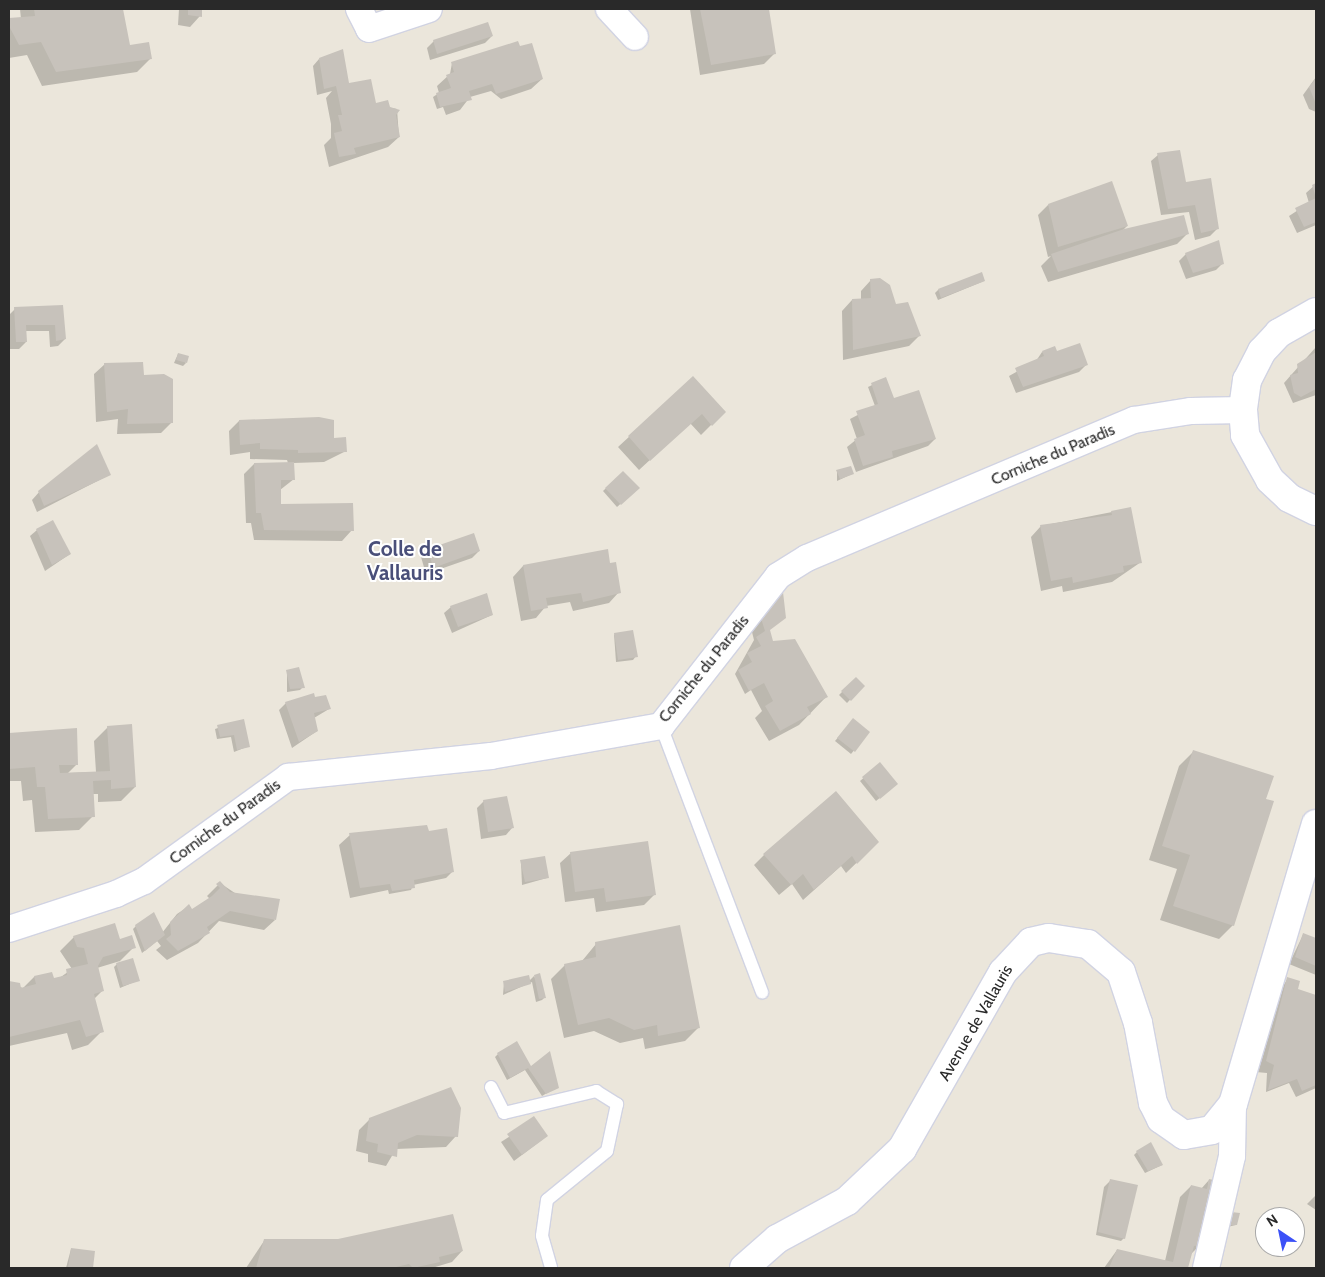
<!DOCTYPE html>
<html>
<head>
<meta charset="utf-8">
<style>
  body { margin:0 }
  #map { position:relative; width:1325px; height:1277px; overflow:hidden; background:#ebe6db; font-family:Cabin,sans-serif }
  div>[style] { position:absolute }
  [style*='--x'] { left:calc(var(--x)*1px); top:calc(var(--y)*1px); width:calc(var(--w)*1px); rotate:calc(var(--a)*1deg) }
  .shadow>* { inset:0; background:#0003 }
  .building>* { inset:0; background:#c7c2bb }
  .roads { filter:drop-shadow(1px 0 #d1d3e2) drop-shadow(-1px 0 #d1d3e2) drop-shadow(0 1px #d1d3e2) drop-shadow(0 -1px #d1d3e2) }
  .service>* { height:12px; margin:-6px; padding:0 6px; transform-origin:6px; border-radius:6px; background:#fff }
  .minor>* { height:26px; margin:-13px; padding:0 13px; transform-origin:13px; border-radius:13px; background:#fff }
  .secondary>* { height:28px; margin:-14px; padding:0 14px; transform-origin:14px; border-radius:14px; background:#fff }
  span { translate:-50% -50%; white-space:nowrap; text-align:center; line-height:1.15; -webkit-text-stroke:4px #fff; paint-order:stroke }
  .street-label { font-size:16px; color:#292929 }
  .district-label { font-size:21px; color:#4a4f79; font-weight:700 }
  .frame { position:absolute; inset:0; border:10px solid #292929; pointer-events:none }
  .north { position:absolute; left:1255px; top:1207px; width:50px; height:50px; box-sizing:border-box; background:#fff; border:1px solid #a9a9a9; border-radius:50%; rotate:326deg; font-size:14px; font-weight:700; line-height:20px; text-align:center; color:#292929 }
  .north::after { content:''; display:block; margin:auto; width:18px; height:22px; background:#3c51f7; clip-path:polygon(50% 0,100% 100%,50% 72%,0 100%) }
</style>
</head>
<body>
<div id="map">
  <div class="shadow">
    <i style="clip-path:polygon(20px 9px,122px 9px,129px 46px,151px 58px,137px 72px,42px 86px,27px 55px,9px 58px,9px 20px,21px 19px)"></i>
    <i style="clip-path:polygon(179px 9px,201px 9px,200px 16px,190px 27px,178px 25px)"></i>
    <i style="clip-path:polygon(767px 9px,775px 53px,764px 64px,700px 75px,690px 9px)"></i>
    <i style="clip-path:polygon(492px 36px,485px 43px,430px 60px,427px 48px,434px 41px)"></i>
    <i style="clip-path:polygon(319px 59px,376px 105px,397px 109px,399px 137px,388px 147px,329px 167px,324px 145px,331px 138px,331px 124px,326px 98px,332px 91px,317px 95px,313px 66px)"></i>
    <i style="clip-path:polygon(452px 63px,542px 79px,531px 89px,501px 99px,491px 91px,470px 97px,460px 110px,446px 115px,443px 107px,437px 109px,433px 97px,439px 93px,437px 86px,450px 74px)"></i>
    <i style="clip-path:polygon(1316px 77px,1316px 112px,1309px 109px,1303px 95px)"></i>
    <i style="clip-path:polygon(1158px 155px,1185px 183px,1217px 229px,1210px 236px,1195px 240px,1189px 212px,1161px 215px,1151px 161px)"></i>
    <i style="clip-path:polygon(1316px 184px,1316px 225px,1297px 233px,1289px 216px,1309px 203px,1306px 193px)"></i>
    <i style="clip-path:polygon(1048px 205px,1127px 226px,1122px 231px,1187px 234px,1177px 244px,1048px 282px,1041px 266px,1051px 256px,1048px 257px,1038px 215px)"></i>
    <i style="clip-path:polygon(1186px 254px,1223px 263px,1216px 270px,1186px 279px,1179px 261px)"></i>
    <i style="clip-path:polygon(871px 280px,919px 336px,909px 346px,843px 360px,842px 311px,852px 300px,861px 300px,861px 291px)"></i>
    <i style="clip-path:polygon(984px 281px,938px 300px,935px 293px,938px 290px)"></i>
    <i style="clip-path:polygon(62px 306px,65px 339px,58px 346px,50px 347px,49px 331px,25px 331px,26px 342px,19px 349px,9px 349px,9px 315px,15px 309px)"></i>
    <i style="clip-path:polygon(1316px 347px,1316px 395px,1293px 403px,1284px 383px)"></i>
    <i style="clip-path:polygon(1042px 352px,1086px 365px,1079px 372px,1016px 393px,1009px 376px,1036px 361px)"></i>
    <i style="clip-path:polygon(178px 354px,186px 363px,183px 366px,174px 363px)"></i>
    <i style="clip-path:polygon(105px 364px,143px 376px,172px 422px,161px 433px,117px 434px,118px 419px,96px 422px,94px 374px)"></i>
    <i style="clip-path:polygon(693px 378px,724px 412px,701px 435px,690px 423px,639px 470px,618px 447px)"></i>
    <i style="clip-path:polygon(885px 379px,893px 398px,935px 439px,928px 446px,856px 472px,847px 447px,857px 439px,850px 419px,875px 406px,868px 387px)"></i>
    <i style="clip-path:polygon(239px 421px,333px 439px,346px 451px,324px 462px,293px 463px,294px 479px,280px 490px,280px 505px,352px 530px,342px 541px,254px 540px,251px 523px,246px 523px,244px 474px,254px 464px,288px 463px,287px 460px,250px 459px,250px 452px,230px 455px,229px 431px)"></i>
    <i style="clip-path:polygon(837px 471px,852px 474px,837px 481px)"></i>
    <i style="clip-path:polygon(623px 472px,638px 488px,617px 507px,603px 491px)"></i>
    <i style="clip-path:polygon(109px 475px,37px 512px,32px 500px,41px 490px)"></i>
    <i style="clip-path:polygon(1112px 512px,1141px 562px,1112px 582px,1063px 592px,1062px 586px,1041px 591px,1031px 537px,1041px 526px)"></i>
    <i style="clip-path:polygon(37px 530px,70px 554px,45px 571px,30px 536px)"></i>
    <i style="clip-path:polygon(473px 535px,479px 551px,472px 558px,426px 574px,421px 557px,428px 550px)"></i>
    <i style="clip-path:polygon(569px 561px,609px 564px,619px 592px,609px 603px,573px 611px,570px 602px,546px 606px,536px 618px,521px 621px,513px 577px,523px 566px)"></i>
    <i style="clip-path:polygon(451px 607px,492px 615px,452px 633px,444px 613px)"></i>
    <i style="clip-path:polygon(760px 613px,772px 642px,826px 697px,799px 725px,769px 741px,755px 718px,762px 711px,751px 690px,745px 694px,735px 674px,754px 640px,750px 624px)"></i>
    <i style="clip-path:polygon(614px 634px,636px 656px,633px 660px,616px 662px)"></i>
    <i style="clip-path:polygon(287px 671px,303px 687px,300px 690px,287px 692px)"></i>
    <i style="clip-path:polygon(856px 678px,863px 686px,847px 703px,839px 695px)"></i>
    <i style="clip-path:polygon(314px 699px,329px 709px,314px 718px,317px 731px,292px 748px,279px 710px,286px 703px)"></i>
    <i style="clip-path:polygon(243px 720px,249px 746px,234px 752px,231px 737px,217px 739px,215px 729px)"></i>
    <i style="clip-path:polygon(850px 723px,869px 732px,851px 754px,835px 741px)"></i>
    <i style="clip-path:polygon(108px 727px,135px 787px,121px 801px,98px 802px,98px 794px,92px 794px,93px 816px,79px 830px,35px 832px,32px 800px,23px 801px,21px 781px,9px 781px,9px 735px,76px 730px,77px 764px,68px 773px,96px 772px,94px 741px)"></i>
    <i style="clip-path:polygon(1193px 752px,1233px 925px,1219px 939px,1160px 920px,1177px 869px,1149px 860px,1179px 766px)"></i>
    <i style="clip-path:polygon(880px 764px,893px 787px,876px 801px,860px 781px)"></i>
    <i style="clip-path:polygon(484px 801px,512px 828px,506px 835px,481px 839px,477px 808px)"></i>
    <i style="clip-path:polygon(350px 835px,453px 871px,446px 878px,413px 885px,411px 890px,389px 894px,388px 890px,350px 898px,339px 845px)"></i>
    <i style="clip-path:polygon(878px 842px,846px 873px,841px 866px,803px 900px,792px 884px,779px 895px,754px 865px,764px 855px)"></i>
    <i style="clip-path:polygon(571px 853px,655px 894px,644px 905px,596px 912px,594px 898px,565px 902px,560px 863px)"></i>
    <i style="clip-path:polygon(521px 862px,547px 878px,522px 885px)"></i>
    <i style="clip-path:polygon(220px 883px,275px 920px,264px 930px,219px 921px,198px 943px,167px 960px,156px 950px,161px 946px,157px 941px,142px 953px,133px 929px,136px 926px,162px 933px,177px 914px,189px 906px,192px 911px,210px 899px,207px 896px)"></i>
    <i style="clip-path:polygon(1303px 935px,1316px 940px,1316px 975px,1289px 964px)"></i>
    <i style="clip-path:polygon(74px 937px,119px 941px,134px 947px,117px 964px,139px 980px,120px 988px,114px 967px,120px 961px,97px 968px,103px 990px,94px 999px,102px 1031px,88px 1045px,72px 1050px,67px 1033px,9px 1046px,9px 983px,23px 988px,34px 977px,51px 973px,53px 980px,58px 979px,72px 969px,60px 951px)"></i>
    <i style="clip-path:polygon(596px 944px,699px 1027px,685px 1041px,645px 1049px,643px 1038px,620px 1043px,594px 1031px,564px 1038px,551px 979px,565px 965px,582px 961px)"></i>
    <i style="clip-path:polygon(534px 976px,545px 997px,542px 1000px,536px 1002px,532px 982px,503px 995px,504px 982px,529px 981px)"></i>
    <i style="clip-path:polygon(1288px 978px,1297px 990px,1316px 996px,1316px 1088px,1296px 1097px,1289px 1083px,1266px 1092px,1267px 1073px,1256px 1072px,1273px 1003px)"></i>
    <i style="clip-path:polygon(498px 1054px,530px 1068px,557px 1087px,542px 1096px,525px 1070px,507px 1080px,495px 1057px)"></i>
    <i style="clip-path:polygon(370px 1119px,456px 1136px,446px 1147px,396px 1149px,386px 1166px,368px 1162px,368px 1154px,356px 1151px,359px 1130px)"></i>
    <i style="clip-path:polygon(535px 1120px,547px 1136px,514px 1161px,501px 1142px)"></i>
    <i style="clip-path:polygon(1137px 1152px,1162px 1165px,1145px 1173px,1134px 1155px)"></i>
    <i style="clip-path:polygon(1111px 1180px,1124px 1238px,1121px 1241px,1096px 1235px,1104px 1187px)"></i>
    <i style="clip-path:polygon(1209px 1180px,1200px 1245px,1191px 1254px,1187px 1268px,1104px 1268px,1117px 1250px,1165px 1261px,1180px 1197px,1191px 1186px,1201px 1189px)"></i>
    <i style="clip-path:polygon(1316px 1195px,1316px 1210px,1307px 1204px)"></i>
    <i style="clip-path:polygon(1232px 1213px,1236px 1225px,1227px 1227px)"></i>
    <i style="clip-path:polygon(264px 1241px,462px 1251px,452px 1262px,432px 1268px,246px 1268px)"></i>
    <i style="clip-path:polygon(71px 1249px,94px 1252px,92px 1268px,66px 1268px)"></i>
  </div>
  <div class="building">
    <i style="clip-path:polygon(34px 9px,123px 9px,130px 45px,149px 42px,152px 59px,56px 72px,41px 42px,19px 45px,9px 26px,9px 18px,35px 16px)"></i>
    <i style="clip-path:polygon(188px 9px,202px 9px,202px 17px,188px 15px)"></i>
    <i style="clip-path:polygon(700px 9px,769px 9px,776px 54px,711px 65px)"></i>
    <i style="clip-path:polygon(488px 22px,493px 36px,437px 54px,433px 40px)"></i>
    <i style="clip-path:polygon(518px 41px,520px 46px,532px 43px,543px 79px,496px 94px,492px 84px,469px 91px,472px 100px,440px 107px,436px 93px,451px 88px,446px 75px,454px 72px,451px 62px)"></i>
    <i style="clip-path:polygon(343px 49px,349px 83px,371px 79px,376px 103px,388px 100px,390px 107px,400px 110px,396px 115px,400px 137px,354px 148px,356px 154px,339px 157px,334px 133px,342px 131px,338px 115px,342px 115px,336px 86px,324px 89px,319px 58px)"></i>
    <i style="clip-path:polygon(1316px 78px,1316px 104px,1309px 87px)"></i>
    <i style="clip-path:polygon(1180px 150px,1186px 182px,1211px 178px,1219px 229px,1201px 233px,1195px 205px,1168px 209px,1157px 153px)"></i>
    <i style="clip-path:polygon(1112px 181px,1128px 226px,1058px 247px,1048px 204px)"></i>
    <i style="clip-path:polygon(1316px 183px,1316px 222px,1304px 227px,1295px 208px,1316px 198px,1312px 185px)"></i>
    <i style="clip-path:polygon(1184px 215px,1189px 234px,1058px 272px,1051px 254px,1124px 229px)"></i>
    <i style="clip-path:polygon(1219px 240px,1224px 264px,1193px 273px,1185px 253px)"></i>
    <i style="clip-path:polygon(982px 272px,985px 281px,941px 298px,938px 289px)"></i>
    <i style="clip-path:polygon(880px 278px,890px 285px,896px 304px,908px 302px,921px 336px,853px 350px,852px 299px,871px 298px,870px 279px)"></i>
    <i style="clip-path:polygon(63px 305px,66px 339px,56px 341px,55px 325px,26px 325px,27px 342px,16px 342px,14px 307px)"></i>
    <i style="clip-path:polygon(1080px 343px,1088px 365px,1023px 387px,1015px 368px,1044px 356px,1042px 351px,1055px 346px,1057px 351px)"></i>
    <i style="clip-path:polygon(1316px 352px,1316px 389px,1301px 397px,1294px 393px,1290px 375px,1298px 373px,1297px 364px)"></i>
    <i style="clip-path:polygon(178px 353px,189px 356px,187px 363px,176px 360px)"></i>
    <i style="clip-path:polygon(143px 362px,144px 375px,164px 374px,173px 379px,173px 423px,127px 424px,128px 409px,107px 412px,104px 363px)"></i>
    <i style="clip-path:polygon(693px 376px,726px 412px,712px 426px,702px 414px,650px 461px,628px 436px)"></i>
    <i style="clip-path:polygon(886px 377px,894px 398px,919px 390px,936px 439px,892px 451px,893px 457px,863px 466px,854px 439px,865px 435px,856px 411px,878px 404px,871px 383px)"></i>
    <i style="clip-path:polygon(319px 417px,334px 420px,334px 438px,346px 437px,347px 452px,298px 453px,298px 450px,260px 449px,260px 443px,240px 445px,239px 420px)"></i>
    <i style="clip-path:polygon(97px 444px,111px 475px,44px 506px,38px 491px)"></i>
    <i style="clip-path:polygon(294px 462px,295px 480px,281px 480px,281px 504px,353px 503px,354px 531px,264px 530px,261px 513px,256px 513px,254px 463px)"></i>
    <i style="clip-path:polygon(851px 466px,854px 474px,840px 479px,836px 470px)"></i>
    <i style="clip-path:polygon(623px 471px,640px 488px,621px 505px,605px 488px)"></i>
    <i style="clip-path:polygon(1131px 507px,1142px 563px,1123px 566px,1124px 572px,1073px 583px,1072px 577px,1051px 581px,1040px 525px,1112px 515px,1111px 511px)"></i>
    <i style="clip-path:polygon(53px 520px,71px 554px,52px 565px,36px 529px)"></i>
    <i style="clip-path:polygon(474px 533px,480px 551px,433px 568px,428px 549px)"></i>
    <i style="clip-path:polygon(608px 549px,610px 563px,616px 562px,621px 593px,583px 602px,581px 593px,546px 598px,548px 608px,531px 611px,523px 565px)"></i>
    <i style="clip-path:polygon(783px 592px,786px 618px,770px 630px,773px 641px,795px 639px,828px 697px,807px 707px,811px 714px,780px 731px,765px 706px,773px 701px,764px 683px,749px 691px,738px 670px,752px 662px,747px 653px,761px 646px,756px 637px,765px 631px,759px 612px)"></i>
    <i style="clip-path:polygon(487px 593px,493px 615px,458px 627px,450px 606px)"></i>
    <i style="clip-path:polygon(633px 630px,638px 657px,618px 660px,614px 633px)"></i>
    <i style="clip-path:polygon(299px 667px,305px 688px,290px 689px,286px 670px)"></i>
    <i style="clip-path:polygon(856px 677px,865px 686px,851px 701px,841px 691px)"></i>
    <i style="clip-path:polygon(314px 693px,315px 697px,326px 695px,331px 709px,314px 713px,318px 731px,299px 742px,285px 702px)"></i>
    <i style="clip-path:polygon(853px 718px,870px 732px,855px 752px,837px 738px)"></i>
    <i style="clip-path:polygon(244px 719px,250px 747px,237px 750px,234px 735px,220px 737px,217px 725px)"></i>
    <i style="clip-path:polygon(132px 724px,136px 787px,111px 789px,111px 780px,93px 781px,95px 817px,48px 819px,45px 787px,37px 787px,35px 767px,9px 769px,9px 733px,77px 728px,78px 765px,59px 765px,60px 773px,110px 771px,107px 726px)"></i>
    <i style="clip-path:polygon(1193px 750px,1274px 776px,1266px 799px,1274px 801px,1234px 926px,1173px 906px,1190px 855px,1162px 846px)"></i>
    <i style="clip-path:polygon(880px 762px,898px 784px,880px 799px,862px 777px)"></i>
    <i style="clip-path:polygon(836px 791px,879px 842px,857px 864px,852px 856px,814px 890px,803px 874px,791px 885px,763px 854px)"></i>
    <i style="clip-path:polygon(507px 796px,514px 828px,488px 832px,483px 800px)"></i>
    <i style="clip-path:polygon(427px 825px,429px 831px,447px 828px,454px 872px,414px 880px,415px 888px,392px 891px,390px 884px,360px 888px,349px 833px)"></i>
    <i style="clip-path:polygon(648px 841px,656px 895px,606px 902px,604px 888px,575px 892px,570px 852px)"></i>
    <i style="clip-path:polygon(545px 856px,549px 878px,525px 882px,520px 860px)"></i>
    <i style="clip-path:polygon(220px 881px,230px 892px,280px 899px,276px 920px,230px 911px,207px 927px,210px 933px,178px 951px,166px 939px,171px 935px,170px 922px,189px 904px,192px 909px,212px 896px,220px 888px,216px 884px)"></i>
    <i style="clip-path:polygon(154px 912px,165px 935px,145px 951px,135px 925px)"></i>
    <i style="clip-path:polygon(115px 923px,120px 939px,132px 935px,136px 948px,103px 957px,98px 966px,104px 991px,94px 994px,104px 1032px,86px 1037px,80px 1020px,9px 1037px,9px 981px,20px 983px,21px 988px,36px 984px,34px 976px,52px 972px,54px 978px,67px 975px,66px 969px,88px 964px,84px 948px,77px 947px,73px 936px)"></i>
    <i style="clip-path:polygon(680px 925px,700px 1028px,658px 1036px,657px 1025px,634px 1030px,609px 1018px,578px 1025px,564px 964px,596px 957px,595px 942px)"></i>
    <i style="clip-path:polygon(1303px 933px,1316px 938px,1316px 966px,1295px 957px)"></i>
    <i style="clip-path:polygon(133px 958px,140px 981px,123px 986px,116px 963px)"></i>
    <i style="clip-path:polygon(540px 973px,546px 998px,539px 999px,534px 975px)"></i>
    <i style="clip-path:polygon(529px 975px,531px 984px,505px 992px,503px 981px)"></i>
    <i style="clip-path:polygon(1287px 977px,1300px 981px,1298px 989px,1316px 995px,1316px 1085px,1302px 1091px,1297px 1079px,1268px 1090px,1274px 1065px,1266px 1061px)"></i>
    <i style="clip-path:polygon(517px 1041px,531px 1066px,550px 1051px,559px 1088px,546px 1094px,528px 1068px,510px 1078px,497px 1053px)"></i>
    <i style="clip-path:polygon(451px 1087px,461px 1108px,458px 1137px,417px 1135px,398px 1143px,397px 1157px,377px 1152px,378px 1144px,366px 1141px,369px 1118px)"></i>
    <i style="clip-path:polygon(534px 1116px,548px 1136px,522px 1155px,507px 1134px)"></i>
    <i style="clip-path:polygon(1151px 1142px,1163px 1165px,1148px 1171px,1136px 1151px)"></i>
    <i style="clip-path:polygon(1110px 1179px,1138px 1185px,1125px 1239px,1098px 1232px)"></i>
    <i style="clip-path:polygon(1209px 1179px,1218px 1181px,1201px 1245px,1194px 1246px,1188px 1268px,1109px 1268px,1117px 1249px,1173px 1262px,1191px 1185px,1207px 1189px)"></i>
    <i style="clip-path:polygon(1231px 1212px,1240px 1213px,1237px 1225px,1229px 1225px)"></i>
    <i style="clip-path:polygon(453px 1214px,463px 1251px,439px 1257px,440px 1262px,413px 1268px,409px 1264px,392px 1268px,256px 1268px,264px 1239px,338px 1239px)"></i>
    <i style="clip-path:polygon(71px 1248px,95px 1251px,93px 1268px,68px 1268px)"></i>
  </div>
  <div class="roads">
    <div class="service">
      <i style="--x:661;--y:726;--w:285;--a:69.2"></i>
      <i style="--x:491;--y:1087;--w:29;--a:63"></i>
      <i style="--x:504;--y:1113;--w:95;--a:-13.4"></i>
      <i style="--x:596;--y:1091;--w:25;--a:32"></i>
      <i style="--x:617;--y:1104;--w:48;--a:102"></i>
      <i style="--x:607;--y:1151;--w:77;--a:140.8"></i>
      <i style="--x:547;--y:1200;--w:36;--a:98"></i>
      <i style="--x:542;--y:1236;--w:33;--a:74"></i>
    </div>
    <div class="minor">
      <i style="--x:359;--y:9;--w:22;--a:63"></i>
      <i style="--x:369;--y:29;--w:63;--a:-18.4"></i>
      <i style="--x:609;--y:9;--w:38;--a:47"></i>
      <i style="--x:9;--y:929;--w:113;--a:-18.1"></i>
      <i style="--x:116;--y:894;--w:31;--a:-25"></i>
      <i style="--x:144;--y:881;--w:178;--a:-35.8"></i>
      <i style="--x:288;--y:777;--w:204;--a:-5.9"></i>
      <i style="--x:491;--y:756;--w:173;--a:-10"></i>
      <i style="--x:661;--y:726;--w:190;--a:-52"></i>
      <i style="--x:778;--y:576;--w:34;--a:-32"></i>
      <i style="--x:807;--y:558;--w:355;--a:-22.9"></i>
      <i style="--x:1134;--y:420;--w:58;--a:-9"></i>
      <i style="--x:1191;--y:411;--w:52;--a:-1.1"></i>
      <i style="--x:1206;--y:1268;--w:115;--a:-76.9"></i>
      <i style="--x:1232;--y:1156;--w:52;--a:-88.9"></i>
    </div>
    <div class="secondary">
      <i style="--x:1316;--y:312;--w:43;--a:150.4"></i>
      <i style="--x:1279;--y:333;--w:25;--a:133"></i>
      <i style="--x:1262;--y:351;--w:33;--a:117"></i>
      <i style="--x:1247;--y:380;--w:30;--a:98"></i>
      <i style="--x:1243;--y:410;--w:25;--a:85"></i>
      <i style="--x:1245;--y:435;--w:51;--a:60.9"></i>
      <i style="--x:1270;--y:480;--w:26;--a:43"></i>
      <i style="--x:1289;--y:498;--w:30;--a:26"></i>
      <i style="--x:744;--y:1268;--w:44;--a:-41.3"></i>
      <i style="--x:777;--y:1239;--w:80;--a:-28.5"></i>
      <i style="--x:847;--y:1201;--w:76;--a:-43.4"></i>
      <i style="--x:902;--y:1149;--w:204;--a:-60.3"></i>
      <i style="--x:1003;--y:972;--w:41;--a:-47"></i>
      <i style="--x:1031;--y:942;--w:18;--a:-13"></i>
      <i style="--x:1049;--y:938;--w:39;--a:9"></i>
      <i style="--x:1088;--y:944;--w:43;--a:40.3"></i>
      <i style="--x:1121;--y:972;--w:54;--a:71.6"></i>
      <i style="--x:1138;--y:1023;--w:81;--a:79.4"></i>
      <i style="--x:1153;--y:1103;--w:18;--a:63"></i>
      <i style="--x:1161;--y:1119;--w:28;--a:35"></i>
      <i style="--x:1184;--y:1135;--w:28;--a:-10"></i>
      <i style="--x:1212;--y:1130;--w:33;--a:-51"></i>
      <i style="--x:1233;--y:1104;--w:292;--a:-73.5"></i>
    </div>
  </div>
  <div class="street-label">
    <span style="left:1053px;top:455px;rotate:-23deg">Corniche du Paradis</span>
    <span style="left:704px;top:669px;rotate:-51deg">Corniche du Paradis</span>
    <span style="left:225px;top:822px;rotate:-36deg">Corniche du Paradis</span>
    <span style="left:976px;top:1023px;rotate:-60deg">Avenue de Vallauris</span>
  </div>
  <div class="district-label">
    <span style="left:405px;top:561px">Colle de<br>Vallauris</span>
  </div>
  <div class="frame"></div>
  <div class="north">N</div>
</div>
</body>
</html>
